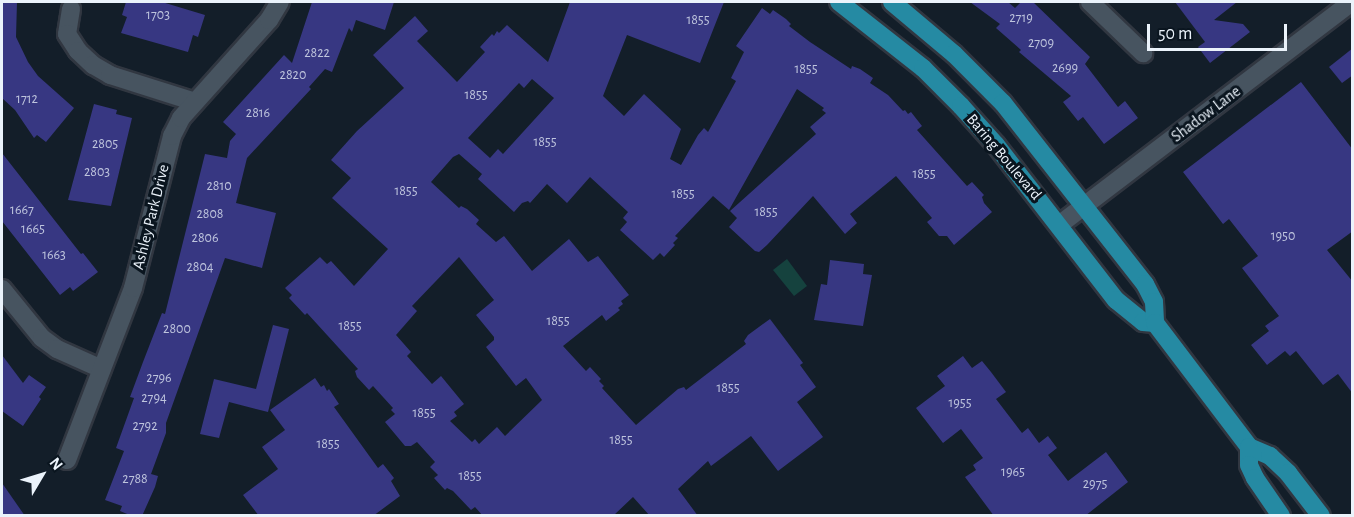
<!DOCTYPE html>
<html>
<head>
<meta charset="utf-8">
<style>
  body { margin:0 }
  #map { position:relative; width:1354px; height:517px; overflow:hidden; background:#131e29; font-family:"Alegreya Sans",sans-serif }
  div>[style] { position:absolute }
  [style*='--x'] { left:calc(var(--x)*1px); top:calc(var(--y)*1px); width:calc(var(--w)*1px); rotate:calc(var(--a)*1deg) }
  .water>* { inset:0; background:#15423e }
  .building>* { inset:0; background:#373782 }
  .roads { filter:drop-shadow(2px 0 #313741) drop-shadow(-2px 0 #313741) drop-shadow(0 2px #313741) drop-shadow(0 -2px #313741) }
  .minor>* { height:18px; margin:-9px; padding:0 9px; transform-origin:9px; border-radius:9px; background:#475460 }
  .major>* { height:18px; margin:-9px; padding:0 9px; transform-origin:9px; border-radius:9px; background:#258aa3 }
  span { translate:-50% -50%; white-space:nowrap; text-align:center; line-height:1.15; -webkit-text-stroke:6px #0a151f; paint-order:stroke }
  .number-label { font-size:14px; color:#bec4dd }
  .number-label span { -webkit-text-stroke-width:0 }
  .street-label { font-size:16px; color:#ebf3fb }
  .frame { position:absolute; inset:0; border:3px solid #ebf3fb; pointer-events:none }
  .north { position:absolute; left:12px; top:445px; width:60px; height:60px; -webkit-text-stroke:4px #0a151f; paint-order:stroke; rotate:52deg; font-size:16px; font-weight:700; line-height:24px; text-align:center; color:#ebf3fb }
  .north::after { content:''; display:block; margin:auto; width:21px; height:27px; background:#ebf3fb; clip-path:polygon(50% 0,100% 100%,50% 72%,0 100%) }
  .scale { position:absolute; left:1147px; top:24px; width:140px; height:27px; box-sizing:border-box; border:3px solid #ebf3fb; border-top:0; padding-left:8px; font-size:18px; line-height:21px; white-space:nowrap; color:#ebf3fb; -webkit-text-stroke:4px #0a151f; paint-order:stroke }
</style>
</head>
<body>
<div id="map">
  <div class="water">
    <i style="clip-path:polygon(787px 259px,807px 286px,794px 296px,773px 270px)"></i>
  </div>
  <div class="building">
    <i style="clip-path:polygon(2px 2px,17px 2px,16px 37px,28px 62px,38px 76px,74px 108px,46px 142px,37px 135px,34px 138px,15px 110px,2px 98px)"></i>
    <i style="clip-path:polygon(126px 2px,162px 2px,205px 15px,198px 37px,193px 35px,188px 52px,121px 33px,127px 17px,122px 15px)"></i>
    <i style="clip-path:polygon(312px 2px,394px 2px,385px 30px,356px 20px,352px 32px,349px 28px,332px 72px,325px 69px,309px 87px,311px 89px,247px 158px,236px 203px,276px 213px,262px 268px,225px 258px,166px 423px,166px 433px,151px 474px,158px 476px,155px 487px,142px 516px,132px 516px,120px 511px,122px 506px,105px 500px,124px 451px,116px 448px,134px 398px,130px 397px,143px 362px,162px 313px,165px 314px,205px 154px,227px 158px,230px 141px,236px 134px,223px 122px,284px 55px,292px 63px)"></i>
    <i style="clip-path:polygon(evenodd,570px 2px,724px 2px,700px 63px,627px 35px,603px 96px,624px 116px,644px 94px,681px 129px,670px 159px,681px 165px,698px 135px,704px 128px,708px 132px,736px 81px,731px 78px,744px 52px,736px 46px,762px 8px,770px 14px,773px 10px,786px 19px,791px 24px,789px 26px,810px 42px,851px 69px,852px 66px,860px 69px,873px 78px,870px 83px,888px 95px,903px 111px,905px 110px,908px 114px,911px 112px,922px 126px,917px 130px,967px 186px,972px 182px,984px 195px,982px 197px,984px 203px,992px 212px,954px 245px,947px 236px,939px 236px,927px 222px,932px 218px,896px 176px,850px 214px,857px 223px,845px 234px,813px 196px,767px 245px,759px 252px,755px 251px,729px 227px,737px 218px,730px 211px,816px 134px,810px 127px,826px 113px,822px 110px,824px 108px,797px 89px,729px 210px,713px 196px,675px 236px,678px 238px,673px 243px,675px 245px,664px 257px,660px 253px,653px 260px,620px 230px,627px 222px,623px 218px,628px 212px,590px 177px,567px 203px,547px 184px,530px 203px,528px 201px,522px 203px,514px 212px,478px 179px,482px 174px,459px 154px,453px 157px,431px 182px,459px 208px,461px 206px,467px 209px,479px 220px,476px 224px,496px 242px,504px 236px,532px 271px,569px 239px,588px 262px,598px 256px,629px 295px,621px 301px,623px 304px,618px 308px,620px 310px,606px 321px,602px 315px,563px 346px,586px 371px,590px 367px,601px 379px,599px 381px,604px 386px,602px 388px,636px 425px,678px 389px,684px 387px,686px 390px,746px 344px,744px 341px,748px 335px,770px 319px,803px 363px,800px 365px,816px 387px,797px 402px,823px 437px,778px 471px,751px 436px,711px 466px,708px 461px,678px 489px,698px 516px,650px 516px,633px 497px,613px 516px,483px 516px,475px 507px,471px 510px,453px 491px,447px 488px,445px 490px,434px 478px,438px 475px,430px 467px,435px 462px,417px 442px,411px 446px,405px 446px,385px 422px,395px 414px,391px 410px,393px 408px,373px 386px,369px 390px,357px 377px,355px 371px,358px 369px,307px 313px,305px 315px,289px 298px,292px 295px,285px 288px,320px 257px,327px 264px,331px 261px,354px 286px,388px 249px,332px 198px,351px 178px,331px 160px,357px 131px,404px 88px,373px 55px,415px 16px,428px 31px,417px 41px,457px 82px,485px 52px,480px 47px,492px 34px,494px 36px,497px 31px,499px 33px,507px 25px,548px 62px,570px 2px,532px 79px,554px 98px,503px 154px,498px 149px,490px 158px,468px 138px,519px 83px,524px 88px,532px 79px,570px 2px,459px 257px,494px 300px,476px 315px,494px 337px,494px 340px,486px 347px,516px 386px,526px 378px,542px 400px,505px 436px,497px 427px,479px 444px,475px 439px,472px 442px,450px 421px,457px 416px,454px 412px,464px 404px,441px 376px,432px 384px,407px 356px,411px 352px,396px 335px,417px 311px,412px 306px,459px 257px)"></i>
    <i style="clip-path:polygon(970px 2px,1008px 2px,1015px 8px,1021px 2px,1033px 2px,1090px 57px,1085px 64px,1118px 107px,1125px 101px,1138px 118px,1104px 144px,1083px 117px,1078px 121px,1063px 102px,1071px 96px,1019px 52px,1021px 50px,996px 28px,1000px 24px)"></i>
    <i style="clip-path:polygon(1175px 2px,1237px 2px,1214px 20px,1243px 24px,1250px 32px,1210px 63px,1198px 47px,1205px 42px)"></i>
    <i style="clip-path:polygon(1353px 48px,1353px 75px,1342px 83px,1329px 67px)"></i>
    <i style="clip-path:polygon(1301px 82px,1353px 150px,1353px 231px,1327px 250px,1353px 282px,1353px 394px,1338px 374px,1323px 385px,1296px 351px,1290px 356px,1285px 351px,1267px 365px,1251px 345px,1269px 331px,1265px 326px,1279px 316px,1242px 268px,1258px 256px,1229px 219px,1223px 224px,1183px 172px)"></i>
    <i style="clip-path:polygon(94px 104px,117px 110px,116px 114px,132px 118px,111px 206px,68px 200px)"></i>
    <i style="clip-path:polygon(2px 153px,81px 254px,83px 253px,98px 272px,73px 291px,70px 287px,60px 295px,2px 221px)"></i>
    <i style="clip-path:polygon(830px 260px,864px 264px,863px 274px,872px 275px,863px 326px,814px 320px,821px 284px,827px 285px)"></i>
    <i style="clip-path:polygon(273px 325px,289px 329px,268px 412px,229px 402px,219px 438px,200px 434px,214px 379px,256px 389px)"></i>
    <i style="clip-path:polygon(2px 355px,23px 383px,29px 375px,46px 387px,39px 397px,41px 399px,23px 426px,2px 411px)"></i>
    <i style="clip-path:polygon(963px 356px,972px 368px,982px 361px,991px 372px,1006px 392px,996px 399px,1022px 433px,1028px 428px,1039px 443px,1048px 436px,1057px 448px,1048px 455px,1068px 481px,1106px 452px,1128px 482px,1085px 516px,994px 516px,965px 477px,976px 470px,973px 465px,983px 458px,961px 429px,943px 443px,916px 408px,945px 386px,937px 376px)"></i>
    <i style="clip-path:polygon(315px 378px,321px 387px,324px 385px,327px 391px,329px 389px,339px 404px,334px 407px,378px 468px,383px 464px,394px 478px,391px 481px,400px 496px,373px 516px,259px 516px,243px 495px,278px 469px,262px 447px,285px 430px,270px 410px)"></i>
    <i style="clip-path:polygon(2px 483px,25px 516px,2px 516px)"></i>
  </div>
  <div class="roads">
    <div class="minor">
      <i style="--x:1090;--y:2;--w:74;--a:43.9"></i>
      <i style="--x:71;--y:9;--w:25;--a:99"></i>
      <i style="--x:67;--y:34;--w:20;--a:57"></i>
      <i style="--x:78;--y:51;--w:21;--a:43"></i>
      <i style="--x:93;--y:65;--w:20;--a:30"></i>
      <i style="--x:110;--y:75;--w:89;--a:17.6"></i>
      <i style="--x:1059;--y:225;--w:368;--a:-37.3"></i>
      <i style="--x:2;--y:289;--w:63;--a:50.8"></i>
      <i style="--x:42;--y:338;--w:19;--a:36"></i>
      <i style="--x:57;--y:349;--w:49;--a:24"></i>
      <i style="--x:67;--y:460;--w:184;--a:-69"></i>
      <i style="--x:133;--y:288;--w:157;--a:-75.6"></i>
      <i style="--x:172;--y:136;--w:20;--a:-63"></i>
      <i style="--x:181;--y:118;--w:132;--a:-48.1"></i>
      <i style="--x:269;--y:20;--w:21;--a:-59"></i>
    </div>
    <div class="major">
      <i style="--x:839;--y:2;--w:107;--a:38.2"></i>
      <i style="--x:923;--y:68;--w:54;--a:45"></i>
      <i style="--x:961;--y:106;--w:52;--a:48.1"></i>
      <i style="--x:996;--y:145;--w:196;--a:52.3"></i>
      <i style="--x:1116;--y:300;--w:35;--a:39"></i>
      <i style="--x:1143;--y:322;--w:12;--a:5"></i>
      <i style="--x:892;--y:2;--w:81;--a:40"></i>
      <i style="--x:954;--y:54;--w:69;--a:45"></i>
      <i style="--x:1003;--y:103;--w:230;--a:51.9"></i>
      <i style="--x:1145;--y:284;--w:20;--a:63"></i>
      <i style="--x:1154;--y:302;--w:21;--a:87"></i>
      <i style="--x:1155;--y:323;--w:156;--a:52.8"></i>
      <i style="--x:1249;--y:447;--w:23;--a:23"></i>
      <i style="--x:1270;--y:456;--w:25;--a:43"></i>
      <i style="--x:1288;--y:473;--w:54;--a:52.5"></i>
      <i style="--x:1249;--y:447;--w:18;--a:90"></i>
      <i style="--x:1249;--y:465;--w:14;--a:65"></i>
      <i style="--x:1255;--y:478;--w:46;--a:55.6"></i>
    </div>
  </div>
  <div class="number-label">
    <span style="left:158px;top:15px">1703</span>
    <span style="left:1021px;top:18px">2719</span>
    <span style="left:698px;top:20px">1855</span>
    <span style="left:1041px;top:43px">2709</span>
    <span style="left:317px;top:53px">2822</span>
    <span style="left:1065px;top:68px">2699</span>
    <span style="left:806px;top:69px">1855</span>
    <span style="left:293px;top:75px">2820</span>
    <span style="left:476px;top:95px">1855</span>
    <span style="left:27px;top:99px">1712</span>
    <span style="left:258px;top:113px">2816</span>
    <span style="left:545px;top:142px">1855</span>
    <span style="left:105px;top:144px">2805</span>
    <span style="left:97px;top:172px">2803</span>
    <span style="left:924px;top:174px">1855</span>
    <span style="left:219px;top:186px">2810</span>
    <span style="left:406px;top:191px">1855</span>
    <span style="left:683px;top:194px">1855</span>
    <span style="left:22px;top:210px">1667</span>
    <span style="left:766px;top:212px">1855</span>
    <span style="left:210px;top:214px">2808</span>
    <span style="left:33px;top:229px">1665</span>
    <span style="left:1283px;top:236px">1950</span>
    <span style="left:205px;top:238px">2806</span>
    <span style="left:54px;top:255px">1663</span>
    <span style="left:200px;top:267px">2804</span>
    <span style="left:558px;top:321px">1855</span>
    <span style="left:350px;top:326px">1855</span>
    <span style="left:177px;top:329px">2800</span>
    <span style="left:159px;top:378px">2796</span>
    <span style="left:728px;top:388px">1855</span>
    <span style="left:154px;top:398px">2794</span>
    <span style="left:960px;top:403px">1955</span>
    <span style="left:424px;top:413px">1855</span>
    <span style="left:145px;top:426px">2792</span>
    <span style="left:621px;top:440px">1855</span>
    <span style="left:328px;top:444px">1855</span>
    <span style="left:1013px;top:472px">1965</span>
    <span style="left:470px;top:476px">1855</span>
    <span style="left:135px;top:479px">2788</span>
    <span style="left:1095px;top:484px">2975</span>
  </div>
  <div class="street-label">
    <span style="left:1206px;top:114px;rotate:-37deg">Shadow Lane</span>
    <span style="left:1004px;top:157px;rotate:50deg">Baring Boulevard</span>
    <span style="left:151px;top:217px;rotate:-76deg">Ashley Park Drive</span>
  </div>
  <div class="frame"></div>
  <div class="north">N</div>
  <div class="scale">50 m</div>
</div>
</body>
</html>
